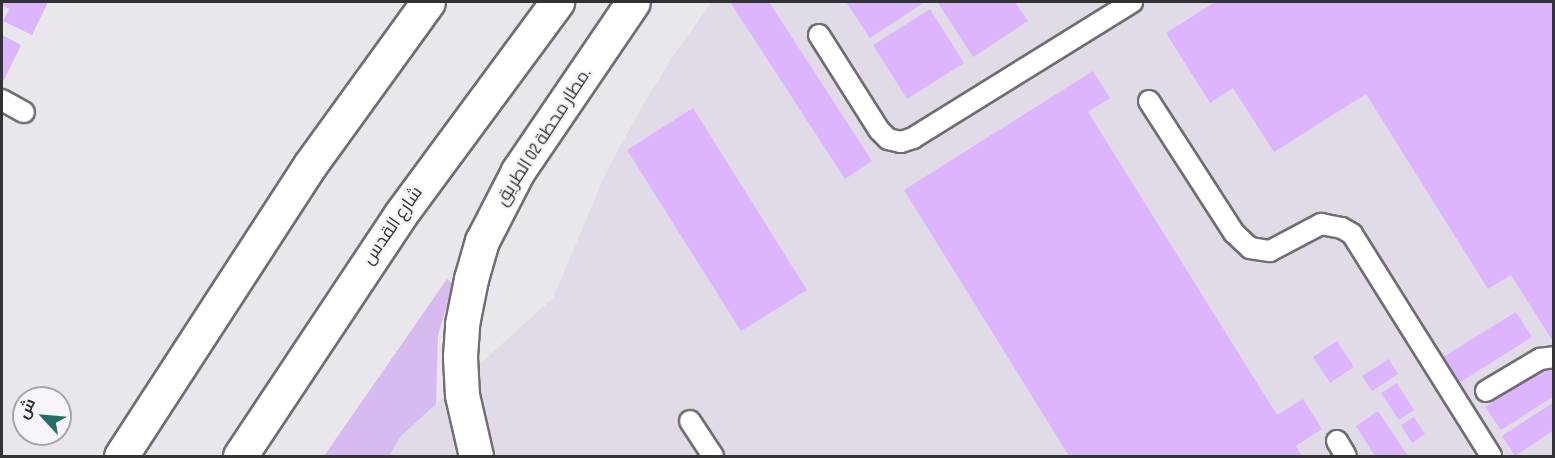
<!DOCTYPE html>
<html>
<head>
<meta charset="utf-8">
<style>
  body { margin:0 }
  #map { position:relative; width:1555px; height:458px; overflow:hidden; background:#e9e6ec; font-family:"Sofia Sans Condensed",Cairo,sans-serif }
  div>[style] { position:absolute }
  [style*='--x'] { left:calc(var(--x)*1px); top:calc(var(--y)*1px); width:calc(var(--w)*1px); rotate:calc(var(--a)*1deg) }
  .built>* { inset:0; background:#e1dae7 }
  .green>* { inset:0; background:#d7bbf0 }
  .building>* { inset:0; background:#ddb5ff }
  .roads { filter:drop-shadow(2px 0 #716e73) drop-shadow(-2px 0 #716e73) drop-shadow(0 2px #716e73) drop-shadow(0 -2px #716e73) }
  .service>* { height:20px; margin:-10px; padding:0 10px; transform-origin:10px; border-radius:10px; background:#fff }
  .tertiary>* { height:33px; margin:-16.5px; padding:0 16.5px; transform-origin:16.5px; border-radius:16.5px; background:#fff }
  .secondary>* { height:33px; margin:-16.5px; padding:0 16.5px; transform-origin:16.5px; border-radius:16.5px; background:#fff }
  span { translate:-50% -50%; white-space:nowrap; text-align:center; line-height:1.15; -webkit-text-stroke:5px #f7f4fa; paint-order:stroke }
  .street-label { font-size:18px; color:#323133 }
  .frame { position:absolute; inset:0; border:3px solid #323133; pointer-events:none }
  .north { position:absolute; left:12px; top:386px; width:60px; height:60px; box-sizing:border-box; background:#f7f4fa; border:2px solid #a8a6aa; border-radius:50%; rotate:296deg; font-size:16px; font-weight:700; line-height:24px; text-align:center; color:#323133 }
  .north::after { content:''; display:block; margin:auto; width:21px; height:27px; background:#266d64; clip-path:polygon(50% 0,100% 100%,50% 72%,0 100%) }
</style>
</head>
<body>
<div id="map">
  <div class="built">
    <i style="clip-path:polygon(712px 2px,1553px 2px,1553px 456px,389px 456px,401px 436px,553px 298px,605px 175px,636px 117px,671px 59px)"></i>
  </div>
  <div class="green">
    <i style="clip-path:polygon(447px 279px,453px 284px,438px 335px,436px 404px,401px 436px,389px 456px,324px 456px)"></i>
  </div>
  <div class="building">
    <i style="clip-path:polygon(2px 2px,48px 2px,32px 35px,3px 21px,9px 9px,2px 5px)"></i>
    <i style="clip-path:polygon(730px 2px,769px 2px,872px 161px,845px 179px)"></i>
    <i style="clip-path:polygon(846px 2px,925px 2px,870px 38px)"></i>
    <i style="clip-path:polygon(941px 2px,1015px 2px,1028px 21px,973px 57px,938px 3px)"></i>
    <i style="clip-path:polygon(1215px 2px,1554px 2px,1554px 343px,1511px 275px,1488px 289px,1366px 94px,1274px 152px,1233px 88px,1210px 103px,1166px 33px)"></i>
    <i style="clip-path:polygon(930px 9px,964px 63px,907px 99px,873px 45px)"></i>
    <i style="clip-path:polygon(2px 35px,21px 45px,4px 80px,2px 79px)"></i>
    <i style="clip-path:polygon(1093px 71px,1110px 98px,1088px 112px,1277px 415px,1303px 399px,1322px 429px,1296px 446px,1302px 456px,1069px 456px,904px 190px)"></i>
    <i style="clip-path:polygon(693px 108px,807px 290px,741px 331px,627px 150px)"></i>
    <i style="clip-path:polygon(1516px 312px,1532px 337px,1459px 383px,1443px 357px)"></i>
    <i style="clip-path:polygon(1337px 341px,1354px 367px,1330px 383px,1313px 357px)"></i>
    <i style="clip-path:polygon(1389px 359px,1398px 374px,1372px 391px,1362px 376px)"></i>
    <i style="clip-path:polygon(1553px 363px,1554px 396px,1501px 430px,1485px 407px)"></i>
    <i style="clip-path:polygon(1397px 383px,1414px 410px,1399px 420px,1381px 393px)"></i>
    <i style="clip-path:polygon(1554px 402px,1554px 430px,1515px 456px,1502px 436px)"></i>
    <i style="clip-path:polygon(1378px 411px,1408px 456px,1375px 456px,1356px 426px)"></i>
    <i style="clip-path:polygon(1414px 417px,1425px 434px,1412px 443px,1401px 425px)"></i>
  </div>
  <div class="roads">
    <div class="service">
      <i style="--x:819;--y:35;--w:112;--a:57.7"></i>
      <i style="--x:879;--y:130;--w:13;--a:45"></i>
      <i style="--x:888;--y:139;--w:13;--a:13"></i>
      <i style="--x:901;--y:142;--w:13;--a:-18"></i>
      <i style="--x:913;--y:138;--w:258;--a:-31.8"></i>
      <i style="--x:2;--y:100;--w:25;--a:29"></i>
      <i style="--x:1149;--y:101;--w:157;--a:57.2"></i>
      <i style="--x:1234;--y:233;--w:22;--a:43"></i>
      <i style="--x:1250;--y:248;--w:20;--a:9"></i>
      <i style="--x:1270;--y:251;--w:58;--a:-27.9"></i>
      <i style="--x:1321;--y:224;--w:21;--a:11"></i>
      <i style="--x:1342;--y:228;--w:12;--a:31"></i>
      <i style="--x:1352;--y:234;--w:262;--a:57.9"></i>
      <i style="--x:1486;--y:391;--w:63;--a:-30.7"></i>
      <i style="--x:1540;--y:359;--w:14;--a:-8"></i>
      <i style="--x:690;--y:421;--w:42;--a:56.7"></i>
      <i style="--x:1337;--y:441;--w:17;--a:59"></i>
    </div>
    <div class="tertiary">
      <i style="--x:476;--y:456;--w:63;--a:-102.9"></i>
      <i style="--x:462;--y:395;--w:39;--a:-93"></i>
      <i style="--x:460;--y:356;--w:32;--a:-86"></i>
      <i style="--x:462;--y:324;--w:46;--a:-78.7"></i>
      <i style="--x:471;--y:279;--w:40;--a:-74"></i>
      <i style="--x:482;--y:241;--w:79;--a:-62.8"></i>
      <i style="--x:518;--y:171;--w:204;--a:-55.8"></i>
    </div>
    <div class="secondary">
      <i style="--x:121;--y:456;--w:347;--a:-57"></i>
      <i style="--x:310;--y:165;--w:201;--a:-54.1"></i>
      <i style="--x:240;--y:456;--w:289;--a:-56.4"></i>
      <i style="--x:400;--y:215;--w:265;--a:-53.6"></i>
    </div>
  </div>
  <div class="street-label">
    <span style="left:544px;top:137px;rotate:-57deg">مطار محطة 02 الطريق.</span>
    <span style="left:393px;top:226px;rotate:-55deg">شارع القدس</span>
  </div>
  <div class="frame"></div>
  <div class="north">ش</div>
</div>
</body>
</html>
